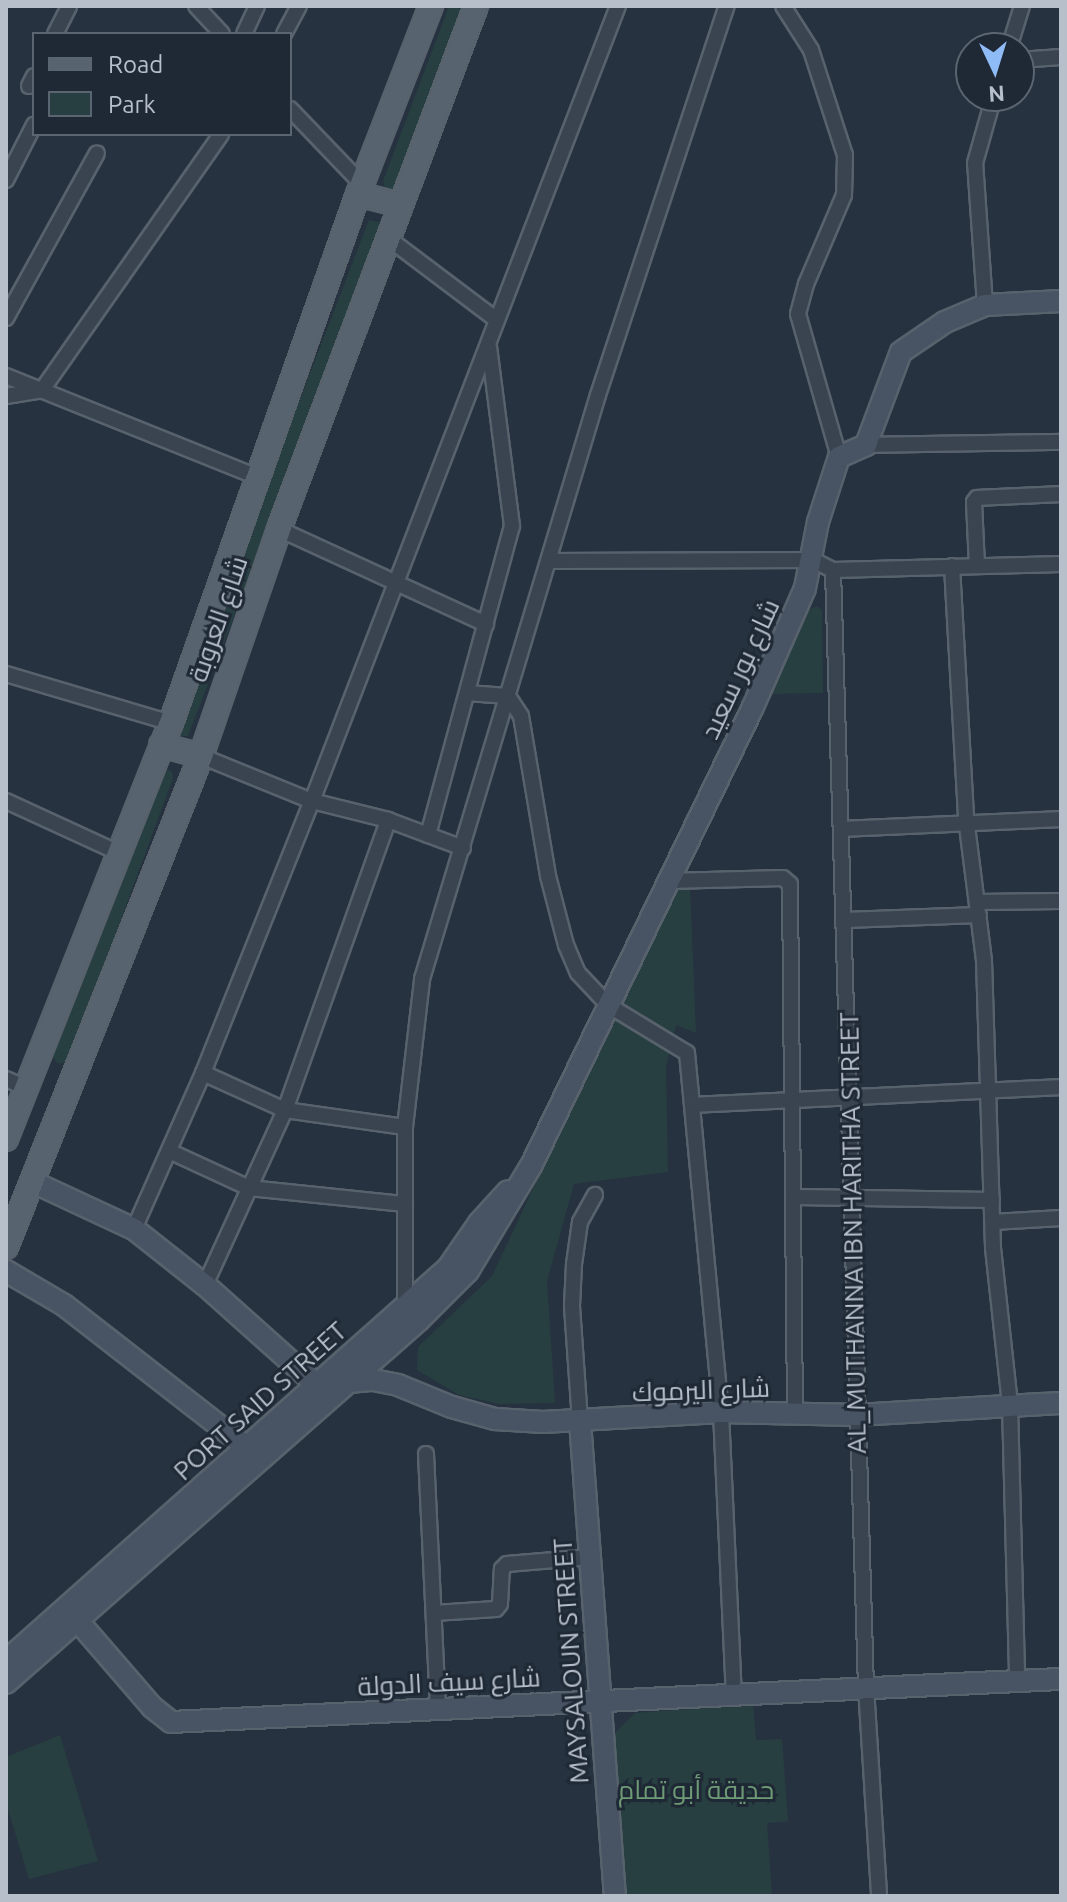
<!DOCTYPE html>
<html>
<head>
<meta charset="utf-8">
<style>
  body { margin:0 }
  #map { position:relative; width:1067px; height:1902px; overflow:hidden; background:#263240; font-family:Ubuntu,Cairo,sans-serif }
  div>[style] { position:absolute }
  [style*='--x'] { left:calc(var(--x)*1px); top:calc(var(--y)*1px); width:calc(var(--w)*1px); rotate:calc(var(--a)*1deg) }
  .green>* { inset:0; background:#283f41 }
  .roads { filter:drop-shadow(2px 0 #58626d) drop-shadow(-2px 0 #58626d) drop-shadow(0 2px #58626d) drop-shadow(0 -2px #58626d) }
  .street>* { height:14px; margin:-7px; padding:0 7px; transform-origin:7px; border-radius:7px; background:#3a4450 }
  .secondary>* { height:20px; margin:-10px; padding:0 10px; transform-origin:10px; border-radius:10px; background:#485363 }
  .primary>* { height:22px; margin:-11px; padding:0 11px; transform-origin:11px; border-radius:11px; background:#586370 }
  span { translate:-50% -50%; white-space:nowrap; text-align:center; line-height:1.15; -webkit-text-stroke:6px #1f2935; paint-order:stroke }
  .street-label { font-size:26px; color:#b6bfca }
  .park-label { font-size:26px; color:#6e9b76 }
  .frame { position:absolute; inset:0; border:8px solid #b6bfca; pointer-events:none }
  .legend { position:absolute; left:32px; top:32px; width:260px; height:104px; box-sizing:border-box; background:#1f2935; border:2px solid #5b6571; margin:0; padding:10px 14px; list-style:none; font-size:24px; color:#b6bfca }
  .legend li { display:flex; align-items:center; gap:16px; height:40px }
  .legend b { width:40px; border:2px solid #5b6571 }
  .north { position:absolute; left:955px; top:32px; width:80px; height:80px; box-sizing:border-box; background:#1f2935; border:2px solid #5b6571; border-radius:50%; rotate:176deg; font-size:22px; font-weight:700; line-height:32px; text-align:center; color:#b6bfca }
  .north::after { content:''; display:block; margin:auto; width:28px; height:36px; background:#8fbbf7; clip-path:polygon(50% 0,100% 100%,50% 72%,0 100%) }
</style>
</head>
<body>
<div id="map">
  <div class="green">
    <i style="clip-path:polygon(449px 6px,465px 6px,394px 189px,386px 192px,383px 181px)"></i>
    <i style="clip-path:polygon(369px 220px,381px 223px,382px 232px,188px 736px,175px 736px,173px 730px)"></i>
    <i style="clip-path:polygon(817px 606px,822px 610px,823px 693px,768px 694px,805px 612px)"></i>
    <i style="clip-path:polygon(166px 769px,172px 772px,173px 778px,69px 1061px,58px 1064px,53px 1057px,157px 772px)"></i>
    <i style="clip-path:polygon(690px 885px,696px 1033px,676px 1025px,666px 1067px,668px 1172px,574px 1184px,547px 1281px,555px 1403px,500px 1404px,459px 1395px,417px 1370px,418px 1347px,492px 1276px,675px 886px)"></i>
    <i style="clip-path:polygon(753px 1704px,756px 1740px,782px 1739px,788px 1821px,767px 1823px,772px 1896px,626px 1896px,614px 1734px,635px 1713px)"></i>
    <i style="clip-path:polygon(60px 1735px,98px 1861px,29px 1879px,6px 1803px,6px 1757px)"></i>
  </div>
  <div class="roads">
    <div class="street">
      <i style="--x:196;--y:6;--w:38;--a:47"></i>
      <i style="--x:783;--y:6;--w:52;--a:57.5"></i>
      <i style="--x:811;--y:50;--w:110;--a:72.1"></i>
      <i style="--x:845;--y:155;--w:40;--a:91.4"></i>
      <i style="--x:844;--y:195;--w:97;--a:113.1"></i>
      <i style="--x:806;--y:284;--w:31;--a:105"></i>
      <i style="--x:798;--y:314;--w:149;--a:74"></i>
      <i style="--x:55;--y:34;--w:31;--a:-63"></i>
      <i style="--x:244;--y:34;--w:31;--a:-65"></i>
      <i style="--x:284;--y:34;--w:32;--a:-62"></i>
      <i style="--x:1009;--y:48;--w:44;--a:-72.8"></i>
      <i style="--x:1019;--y:60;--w:42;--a:-4.1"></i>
      <i style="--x:29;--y:86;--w:11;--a:-63"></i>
      <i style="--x:290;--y:109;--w:104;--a:46.2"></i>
      <i style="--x:6;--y:180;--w:62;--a:-63"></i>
      <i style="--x:388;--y:238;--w:136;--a:37"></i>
      <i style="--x:985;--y:305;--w:142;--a:-94"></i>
      <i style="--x:975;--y:163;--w:70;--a:-74.2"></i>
      <i style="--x:6;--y:318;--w:188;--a:-61.1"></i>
      <i style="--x:6;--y:376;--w:271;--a:21.9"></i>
      <i style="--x:6;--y:396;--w:36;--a:-9"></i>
      <i style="--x:42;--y:390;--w:312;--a:-55"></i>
      <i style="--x:866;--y:445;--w:195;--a:-0.9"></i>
      <i style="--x:279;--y:529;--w:228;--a:24.7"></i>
      <i style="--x:549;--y:561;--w:264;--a:-0.2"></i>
      <i style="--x:813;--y:560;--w:22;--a:27"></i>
      <i style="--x:833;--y:570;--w:228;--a:-1.5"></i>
      <i style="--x:952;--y:566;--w:252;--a:86.8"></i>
      <i style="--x:966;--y:818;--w:144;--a:82.8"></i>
      <i style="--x:984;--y:961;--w:287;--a:88.2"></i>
      <i style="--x:993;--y:1248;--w:158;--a:83.8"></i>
      <i style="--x:1010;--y:1405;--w:275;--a:88.5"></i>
      <i style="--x:977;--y:566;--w:64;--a:-92.7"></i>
      <i style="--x:974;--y:502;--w:5;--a:-53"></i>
      <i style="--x:977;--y:498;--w:84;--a:-2.7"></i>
      <i style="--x:833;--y:570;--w:1117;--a:88.31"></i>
      <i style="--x:866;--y:1687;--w:209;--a:86.4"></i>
      <i style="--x:6;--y:674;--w:172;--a:16.5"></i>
      <i style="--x:467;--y:693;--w:41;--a:4.2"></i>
      <i style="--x:508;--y:696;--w:24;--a:57"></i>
      <i style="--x:521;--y:716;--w:162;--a:80.4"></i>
      <i style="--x:548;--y:876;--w:71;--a:75.4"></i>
      <i style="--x:566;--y:945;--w:30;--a:67"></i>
      <i style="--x:578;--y:973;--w:44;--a:46.8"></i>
      <i style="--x:608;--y:1005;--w:92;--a:31.3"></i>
      <i style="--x:687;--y:1053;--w:361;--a:84.6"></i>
      <i style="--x:721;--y:1412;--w:281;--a:87.4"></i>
      <i style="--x:201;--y:756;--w:120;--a:22.1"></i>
      <i style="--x:312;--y:801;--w:78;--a:14"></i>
      <i style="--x:388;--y:820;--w:80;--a:20.5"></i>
      <i style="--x:6;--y:801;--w:124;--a:24.7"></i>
      <i style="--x:842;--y:829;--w:219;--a:-2.6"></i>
      <i style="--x:428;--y:835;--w:320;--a:-74.8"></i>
      <i style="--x:512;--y:526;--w:180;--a:-97.3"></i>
      <i style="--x:668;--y:881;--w:115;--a:-1.5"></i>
      <i style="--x:783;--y:878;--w:9;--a:41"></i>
      <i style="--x:790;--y:884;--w:530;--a:89.46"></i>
      <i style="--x:978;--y:902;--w:83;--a:-0.7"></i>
      <i style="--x:845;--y:920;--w:134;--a:-2.1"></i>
      <i style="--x:203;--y:1073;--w:90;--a:24.3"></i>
      <i style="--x:285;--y:1110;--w:121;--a:8.1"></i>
      <i style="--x:6;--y:1079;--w:22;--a:24"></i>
      <i style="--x:693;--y:1105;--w:368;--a:-2.8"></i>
      <i style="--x:169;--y:1151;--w:88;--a:24.8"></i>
      <i style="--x:249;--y:1188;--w:157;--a:5.9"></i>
      <i style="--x:795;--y:1197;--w:197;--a:0.9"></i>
      <i style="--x:993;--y:1222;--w:68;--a:-3.4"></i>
      <i style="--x:134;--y:1229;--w:171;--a:-66.1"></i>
      <i style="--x:203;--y:1073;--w:293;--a:-68.2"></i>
      <i style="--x:312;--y:801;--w:852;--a:-68.95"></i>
      <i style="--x:205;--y:1285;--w:192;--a:-65.4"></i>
      <i style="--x:285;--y:1110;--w:308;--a:-70.4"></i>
      <i style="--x:405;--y:1305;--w:178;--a:-90"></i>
      <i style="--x:405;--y:1127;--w:149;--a:-83.4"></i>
      <i style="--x:422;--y:979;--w:610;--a:-73.23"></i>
      <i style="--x:598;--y:395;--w:410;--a:-71.7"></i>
      <i style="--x:580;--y:1421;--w:115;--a:-94"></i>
      <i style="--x:572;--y:1306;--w:42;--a:-87.3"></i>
      <i style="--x:574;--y:1264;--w:42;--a:-81.9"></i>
      <i style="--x:580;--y:1222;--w:31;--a:-61"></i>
      <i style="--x:426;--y:1454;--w:255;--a:87.3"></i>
      <i style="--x:434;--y:1613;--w:62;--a:-3.7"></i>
      <i style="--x:496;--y:1609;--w:6;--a:-51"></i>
      <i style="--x:500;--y:1604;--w:35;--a:-87"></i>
      <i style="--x:502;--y:1569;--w:7;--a:-45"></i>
      <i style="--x:507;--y:1564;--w:83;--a:-4.8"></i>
    </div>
    <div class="secondary">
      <i style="--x:33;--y:1182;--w:111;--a:25"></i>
      <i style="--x:134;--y:1229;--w:90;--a:38.3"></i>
      <i style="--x:205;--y:1285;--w:152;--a:41.8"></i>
      <i style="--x:6;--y:1271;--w:67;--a:30.4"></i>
      <i style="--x:64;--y:1305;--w:233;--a:37.9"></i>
      <i style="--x:349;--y:1382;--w:24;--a:-5"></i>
      <i style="--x:373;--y:1380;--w:25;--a:11"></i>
      <i style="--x:398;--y:1385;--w:58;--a:22.2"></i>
      <i style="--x:452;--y:1407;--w:45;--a:15.6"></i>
      <i style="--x:495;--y:1419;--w:48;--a:3.6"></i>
      <i style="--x:543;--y:1422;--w:178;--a:-3.2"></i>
      <i style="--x:721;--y:1412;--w:136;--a:1.3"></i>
      <i style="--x:857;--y:1415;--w:204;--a:-3.4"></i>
      <i style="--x:580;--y:1421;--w:476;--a:85.8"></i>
      <i style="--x:77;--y:1620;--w:115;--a:49.2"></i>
      <i style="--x:152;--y:1707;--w:24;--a:38"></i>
      <i style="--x:171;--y:1722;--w:891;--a:-2.77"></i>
      <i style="--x:6;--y:1661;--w:591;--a:-41.64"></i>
      <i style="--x:448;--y:1268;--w:55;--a:-55.4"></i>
      <i style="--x:479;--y:1223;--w:43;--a:-47.8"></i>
      <i style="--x:6;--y:1683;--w:550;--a:-41.31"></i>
      <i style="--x:419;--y:1320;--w:69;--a:-45"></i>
      <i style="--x:468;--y:1271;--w:125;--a:-59.1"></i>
      <i style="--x:532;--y:1164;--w:505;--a:-64.2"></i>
      <i style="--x:752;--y:709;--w:132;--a:-66.3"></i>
      <i style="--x:805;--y:588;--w:67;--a:-78.9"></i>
      <i style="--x:818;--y:522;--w:68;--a:-72.1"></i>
      <i style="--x:839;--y:457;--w:30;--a:-24"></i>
      <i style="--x:866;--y:445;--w:99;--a:-69.4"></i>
      <i style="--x:901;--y:352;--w:53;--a:-34.3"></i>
      <i style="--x:945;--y:322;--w:43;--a:-23"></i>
      <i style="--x:985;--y:305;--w:76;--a:-3"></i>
    </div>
    <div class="primary">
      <i style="--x:358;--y:194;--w:43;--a:14.7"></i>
      <i style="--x:161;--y:745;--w:41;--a:15.4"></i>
      <i style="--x:6;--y:1139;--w:448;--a:-68.4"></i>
      <i style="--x:171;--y:723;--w:561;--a:-70.53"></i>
      <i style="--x:358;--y:194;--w:202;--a:-68.8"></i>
      <i style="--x:6;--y:1247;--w:528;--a:-68.34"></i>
      <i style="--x:201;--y:756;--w:240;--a:-71"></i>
      <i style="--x:279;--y:529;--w:559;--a:-69.36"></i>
    </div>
  </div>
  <div class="street-label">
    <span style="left:218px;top:619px;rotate:-71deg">شارع العروبة</span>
    <span style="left:740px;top:669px;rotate:-65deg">شارع بور سعيد</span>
    <span style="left:853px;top:1233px;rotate:-91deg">AL_MUTHANNA IBN HARITHA STREET</span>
    <span style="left:701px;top:1390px;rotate:-2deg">شارع اليرموك</span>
    <span style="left:260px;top:1401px;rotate:-42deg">PORT SAID STREET</span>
    <span style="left:571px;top:1661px;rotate:-94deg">MAYSALOUN STREET</span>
    <span style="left:449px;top:1682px;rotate:-3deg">شارع سيف الدولة</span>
  </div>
  <div class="park-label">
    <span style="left:696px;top:1790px">حديقة أبو تمام</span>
  </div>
  <div class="frame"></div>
  <ul class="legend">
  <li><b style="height:10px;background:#586370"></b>Road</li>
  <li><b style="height:22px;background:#283f41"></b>Park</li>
  </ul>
  <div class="north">N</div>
</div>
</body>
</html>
